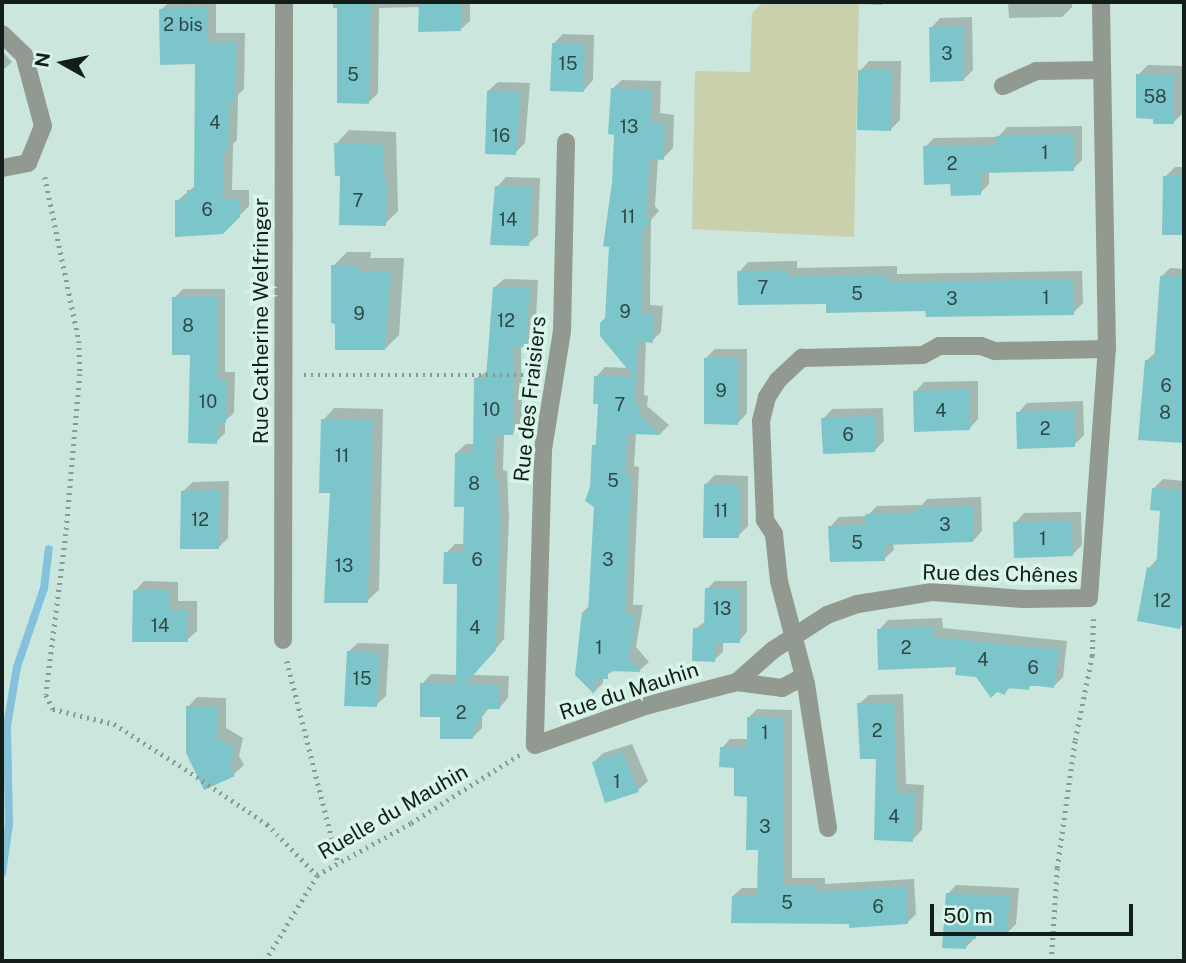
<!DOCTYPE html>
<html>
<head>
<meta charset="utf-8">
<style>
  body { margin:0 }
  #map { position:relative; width:1186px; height:963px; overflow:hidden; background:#cbe7dd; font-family:"Public Sans",sans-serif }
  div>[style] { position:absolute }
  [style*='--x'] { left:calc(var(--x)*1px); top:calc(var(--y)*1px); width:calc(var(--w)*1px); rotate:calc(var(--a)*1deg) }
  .green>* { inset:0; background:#c9d0ab }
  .shadow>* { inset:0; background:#0003 }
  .stream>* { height:8px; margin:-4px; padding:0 4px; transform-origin:4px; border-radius:4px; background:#84c1dd }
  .building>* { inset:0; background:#7cc6cb }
  .path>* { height:4.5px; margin-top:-2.25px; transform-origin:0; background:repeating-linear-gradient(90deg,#859b93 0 2px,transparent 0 7px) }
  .street>* { height:18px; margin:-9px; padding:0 9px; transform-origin:9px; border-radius:9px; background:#919990 }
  span { translate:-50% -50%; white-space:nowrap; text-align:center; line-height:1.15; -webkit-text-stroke:7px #d8f5ea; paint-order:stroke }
  .number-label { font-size:18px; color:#2d4846 }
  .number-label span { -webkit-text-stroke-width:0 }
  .street-label { font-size:21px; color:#131e1a }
  .frame { position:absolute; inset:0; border:4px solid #131e1a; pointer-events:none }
  .north { position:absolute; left:28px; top:28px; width:70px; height:70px; -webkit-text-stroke:5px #d8f5ea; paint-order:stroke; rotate:279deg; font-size:19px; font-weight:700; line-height:28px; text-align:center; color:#131e1a }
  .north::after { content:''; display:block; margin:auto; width:24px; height:32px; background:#131e1a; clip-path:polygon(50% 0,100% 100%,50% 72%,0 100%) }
  .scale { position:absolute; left:930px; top:904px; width:203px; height:32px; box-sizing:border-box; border:4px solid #131e1a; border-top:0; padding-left:9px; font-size:21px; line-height:24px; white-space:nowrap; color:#131e1a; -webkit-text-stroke:5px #d8f5ea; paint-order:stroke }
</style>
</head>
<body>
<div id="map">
  <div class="green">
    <i style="clip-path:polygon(763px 2px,859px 2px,854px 237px,692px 229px,695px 71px,750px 72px,752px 13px)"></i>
  </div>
  <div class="shadow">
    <i style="clip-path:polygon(169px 2px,216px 2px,216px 33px,245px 33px,244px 89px,238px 95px,237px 140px,233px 144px,232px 190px,249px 190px,249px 206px,222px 233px,177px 201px,196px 185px,196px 62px,161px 10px)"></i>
    <i style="clip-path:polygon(333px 2px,470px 2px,470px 21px,460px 30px,420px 7px,379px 8px,378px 93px,369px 102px,339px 8px,333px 8px)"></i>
    <i style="clip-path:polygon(860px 2px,885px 2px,882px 5px,860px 4px)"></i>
    <i style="clip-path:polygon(1008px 2px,1072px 2px,1072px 7px,1062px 17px,1009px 18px)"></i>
    <i style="clip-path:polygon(972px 17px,973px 70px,964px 79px,931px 28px,940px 18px)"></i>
    <i style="clip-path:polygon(563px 34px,594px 35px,593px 80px,584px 90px,553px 44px)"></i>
    <i style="clip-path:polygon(2px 51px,12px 62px,2px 71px)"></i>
    <i style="clip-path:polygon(869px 61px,901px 61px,900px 120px,891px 129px,860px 71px)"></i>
    <i style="clip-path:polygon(1148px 65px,1183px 66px,1183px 113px,1173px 123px,1138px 75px)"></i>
    <i style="clip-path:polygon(622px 80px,661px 81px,660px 113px,674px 115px,673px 148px,663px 158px,658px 158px,655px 206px,659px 211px,651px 220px,650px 305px,663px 306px,661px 332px,652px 341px,646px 340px,644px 395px,648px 396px,647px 406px,669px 425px,660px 434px,636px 433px,634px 466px,639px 467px,633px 605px,643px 605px,636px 647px,649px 662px,640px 670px,615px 670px,603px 677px,603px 683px,594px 692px,577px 674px,583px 612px,590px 605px,596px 507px,592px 488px,599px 402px,596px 377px,605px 367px,629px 368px,607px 319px,615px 133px,612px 89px)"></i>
    <i style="clip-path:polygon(498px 82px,530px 83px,525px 143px,515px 153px,488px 91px)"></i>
    <i style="clip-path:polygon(1082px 126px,1082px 160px,1073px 169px,989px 171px,989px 184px,980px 193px,952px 182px,925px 147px,934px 138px,998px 137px,1007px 127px)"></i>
    <i style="clip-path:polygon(349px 130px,396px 132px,398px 211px,385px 224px,341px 175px,336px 144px)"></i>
    <i style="clip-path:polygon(1175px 167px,1184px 167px,1184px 233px,1164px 233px,1165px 177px)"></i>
    <i style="clip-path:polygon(506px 177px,540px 178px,538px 235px,528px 244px,492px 244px,497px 187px)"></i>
    <i style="clip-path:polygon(347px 252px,371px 252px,370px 258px,404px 258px,399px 335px,385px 349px,333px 266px)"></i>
    <i style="clip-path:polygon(797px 261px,797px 268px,897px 266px,897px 274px,1082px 271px,1083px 303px,1073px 313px,927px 309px,827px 302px,739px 272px,748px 262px)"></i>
    <i style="clip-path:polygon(1170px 268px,1184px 269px,1184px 442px,1140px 438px,1147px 360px,1157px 351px,1161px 277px)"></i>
    <i style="clip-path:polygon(504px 279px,538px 280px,535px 336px,526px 346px,521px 345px,522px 424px,512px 434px,504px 434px,503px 470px,507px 471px,509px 516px,504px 639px,473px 675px,509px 676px,508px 698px,499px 708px,490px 707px,482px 717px,482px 728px,473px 737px,442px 715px,422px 684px,431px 674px,458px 675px,459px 582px,446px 553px,455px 544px,465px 544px,466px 506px,456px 453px,466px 444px,475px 444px,475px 379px,489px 370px,494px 288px)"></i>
    <i style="clip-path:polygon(183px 289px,225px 289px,225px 372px,235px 372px,234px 413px,225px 421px,225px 433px,216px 442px,174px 298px)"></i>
    <i style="clip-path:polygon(715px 349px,747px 349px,747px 413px,738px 423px,706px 358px)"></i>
    <i style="clip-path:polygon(978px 381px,978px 419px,969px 429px,915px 392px,924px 382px)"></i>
    <i style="clip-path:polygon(1083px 401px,1084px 435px,1074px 445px,1018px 413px,1027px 403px)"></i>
    <i style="clip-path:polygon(334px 408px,383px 409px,379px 590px,367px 601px,332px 491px,323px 420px)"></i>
    <i style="clip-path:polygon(883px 408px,884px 441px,874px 451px,823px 419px,832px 409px)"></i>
    <i style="clip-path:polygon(715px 475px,748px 476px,748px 526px,738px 536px,705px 485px)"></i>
    <i style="clip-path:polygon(1163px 479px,1184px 481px,1184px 623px,1180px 627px,1149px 568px,1158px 558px,1162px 509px,1153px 489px)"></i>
    <i style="clip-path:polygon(229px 481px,228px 538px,218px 548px,183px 491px,193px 482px)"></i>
    <i style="clip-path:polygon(981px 497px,982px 531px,973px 541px,893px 543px,894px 550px,884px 559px,830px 527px,839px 517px,867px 516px,877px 506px,922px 505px,927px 499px)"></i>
    <i style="clip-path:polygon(1081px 512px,1082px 545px,1073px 554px,1015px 523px,1024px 513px)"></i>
    <i style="clip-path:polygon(144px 581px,178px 582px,178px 601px,197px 601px,197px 631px,187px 640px,135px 591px)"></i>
    <i style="clip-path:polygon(715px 581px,747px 581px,747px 632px,739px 641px,723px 641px,723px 652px,714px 660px,695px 629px,706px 621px,707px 589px)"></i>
    <i style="clip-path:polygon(942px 618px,943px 628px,1067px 641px,1063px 677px,1054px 686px,1011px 686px,1005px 693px,958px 665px,879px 630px,888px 620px)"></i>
    <i style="clip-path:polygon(358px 643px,389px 644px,386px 696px,376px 705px,348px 652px)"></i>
    <i style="clip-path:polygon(903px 694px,906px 784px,924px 785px,922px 830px,912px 840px,859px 704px,869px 695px)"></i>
    <i style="clip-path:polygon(197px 697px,226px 698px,226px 728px,243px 738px,239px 756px,244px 765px,234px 774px,188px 707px)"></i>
    <i style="clip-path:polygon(757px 709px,792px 710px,792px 878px,825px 878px,825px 884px,914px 879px,916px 914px,907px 923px,851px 922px,733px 896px,742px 888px,759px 888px,760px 848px,749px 795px,736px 766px,722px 748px,730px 739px,749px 739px,748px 718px)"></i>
    <i style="clip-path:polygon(632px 744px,648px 781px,638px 790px,606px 801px,594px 762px,603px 753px)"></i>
    <i style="clip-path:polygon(956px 885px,1019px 888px,1016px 924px,1007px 933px,982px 931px,966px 947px,948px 894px)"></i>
  </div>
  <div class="stream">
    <i style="--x:2;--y:873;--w:49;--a:-81.9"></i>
    <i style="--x:9;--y:824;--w:98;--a:-91.2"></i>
    <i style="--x:7;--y:726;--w:60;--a:-80.4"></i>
    <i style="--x:17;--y:667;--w:83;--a:-71.1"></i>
    <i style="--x:44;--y:588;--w:39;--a:-83"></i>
  </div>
  <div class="building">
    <i style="clip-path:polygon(337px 2px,371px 2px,369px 104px,337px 103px)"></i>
    <i style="clip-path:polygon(419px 2px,461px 2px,461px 31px,418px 32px)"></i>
    <i style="clip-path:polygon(208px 7px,207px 42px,237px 42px,235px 101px,230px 101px,228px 152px,224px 152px,223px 199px,240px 199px,240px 217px,223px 234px,175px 237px,175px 200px,187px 200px,187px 190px,194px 190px,195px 64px,160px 65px,159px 9px)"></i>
    <i style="clip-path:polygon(963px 26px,964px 81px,930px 82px,929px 27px)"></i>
    <i style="clip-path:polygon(552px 43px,585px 44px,584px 92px,550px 91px)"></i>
    <i style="clip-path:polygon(858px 70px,892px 70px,891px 131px,857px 130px)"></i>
    <i style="clip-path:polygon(1136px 74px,1174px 75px,1174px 124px,1153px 124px,1153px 119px,1136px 118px)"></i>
    <i style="clip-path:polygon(611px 88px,652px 90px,651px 122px,665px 124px,664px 160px,650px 159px,646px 216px,651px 222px,642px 230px,642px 314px,654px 314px,653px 343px,638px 341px,635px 404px,640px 405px,639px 415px,661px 435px,628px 434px,625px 475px,631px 476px,625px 614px,634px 614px,634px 635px,628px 657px,641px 672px,608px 671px,608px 679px,595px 679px,594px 694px,575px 675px,582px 612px,588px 612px,594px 507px,585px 501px,590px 487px,592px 445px,596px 445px,598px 404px,593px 404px,594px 376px,634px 377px,600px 336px,600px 323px,605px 318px,609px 247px,603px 246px,612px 183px,614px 135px,608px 134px)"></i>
    <i style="clip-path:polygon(487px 91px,521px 92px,516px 155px,485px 154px)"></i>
    <i style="clip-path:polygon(1073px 134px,1074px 171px,981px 173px,981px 195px,951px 196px,950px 184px,924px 185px,923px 146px,997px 145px,996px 136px)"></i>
    <i style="clip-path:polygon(334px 143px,383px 145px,383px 178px,387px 178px,386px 226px,339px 225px,340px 176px,335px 176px)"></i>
    <i style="clip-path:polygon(1163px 176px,1184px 176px,1184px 235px,1162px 235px)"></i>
    <i style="clip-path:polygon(495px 186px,532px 187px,529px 246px,490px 245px)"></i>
    <i style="clip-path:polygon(331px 265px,358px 266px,357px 271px,391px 271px,385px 350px,335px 350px,335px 324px,331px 323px)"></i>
    <i style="clip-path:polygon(788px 270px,788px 277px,888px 275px,888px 282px,1073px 280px,1074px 315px,926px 317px,925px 311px,826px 313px,826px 304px,738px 305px,737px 271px)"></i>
    <i style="clip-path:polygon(1160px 276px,1184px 277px,1184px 443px,1138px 440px,1145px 360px,1154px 360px)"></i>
    <i style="clip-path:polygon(493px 287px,530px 288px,526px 347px,513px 347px,513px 435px,495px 435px,494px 479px,498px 480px,500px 526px,496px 650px,465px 684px,500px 685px,500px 709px,483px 709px,481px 721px,474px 728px,473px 739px,440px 739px,440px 717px,420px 717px,420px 683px,456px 684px,457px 584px,443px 584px,444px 552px,463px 553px,464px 507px,454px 507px,455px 453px,473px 453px,474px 378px,486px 378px)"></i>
    <i style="clip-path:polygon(172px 297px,217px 297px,217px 380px,227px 380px,226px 423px,218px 423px,217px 444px,188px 443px,190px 355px,172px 355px)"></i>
    <i style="clip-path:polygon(704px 358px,738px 358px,738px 425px,704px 424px)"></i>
    <i style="clip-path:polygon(969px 389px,970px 430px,914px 432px,913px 391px)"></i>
    <i style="clip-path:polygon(1074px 410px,1075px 447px,1017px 449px,1016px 412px)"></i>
    <i style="clip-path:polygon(875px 416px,875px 452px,823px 454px,821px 418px)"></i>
    <i style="clip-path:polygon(321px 419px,373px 420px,368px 603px,324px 603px,330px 493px,319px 493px)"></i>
    <i style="clip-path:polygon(704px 484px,739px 485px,739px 538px,703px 538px)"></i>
    <i style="clip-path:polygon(1152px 488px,1184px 490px,1184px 609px,1180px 629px,1137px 621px,1147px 567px,1156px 569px,1160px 511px,1150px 510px)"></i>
    <i style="clip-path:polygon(220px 490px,219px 549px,180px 549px,181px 491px)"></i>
    <i style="clip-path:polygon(973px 506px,973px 542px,885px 545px,885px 561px,830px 562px,828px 526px,866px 525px,865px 514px,916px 513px,916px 508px)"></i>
    <i style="clip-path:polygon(1072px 521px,1073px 556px,1014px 558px,1013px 522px)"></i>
    <i style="clip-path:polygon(705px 588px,740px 589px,740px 643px,716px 643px,715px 662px,692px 661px,693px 628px,704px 629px)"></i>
    <i style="clip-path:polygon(133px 590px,169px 590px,169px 610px,188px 610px,188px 642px,132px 642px)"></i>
    <i style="clip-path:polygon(933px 627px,934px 637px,1059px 650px,1054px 688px,1030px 685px,1029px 690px,1006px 688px,1005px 695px,997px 692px,991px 698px,976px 677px,955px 675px,956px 667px,878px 670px,877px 629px)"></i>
    <i style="clip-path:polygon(347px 651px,380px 653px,377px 707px,344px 706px)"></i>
    <i style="clip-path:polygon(857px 703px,894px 703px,897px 793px,915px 794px,913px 842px,874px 840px,876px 759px,860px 759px)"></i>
    <i style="clip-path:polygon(186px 706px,218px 707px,217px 738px,235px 748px,230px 766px,235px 776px,204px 790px,186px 753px)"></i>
    <i style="clip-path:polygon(747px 717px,784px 718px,784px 886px,817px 886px,816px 892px,906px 887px,908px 924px,849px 928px,849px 924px,731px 923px,732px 896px,757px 896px,758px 850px,746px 850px,747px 797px,734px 796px,734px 768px,719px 767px,720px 747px,747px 747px)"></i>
    <i style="clip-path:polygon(622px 752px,639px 792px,605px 803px,592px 762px)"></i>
    <i style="clip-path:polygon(946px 893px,1010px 896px,1007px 935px,976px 932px,976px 939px,967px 939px,966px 949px,942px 948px)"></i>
  </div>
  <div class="path">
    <i style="--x:45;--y:177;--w:167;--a:78.3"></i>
    <i style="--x:79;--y:341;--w:33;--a:88"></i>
    <i style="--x:80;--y:374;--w:161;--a:95"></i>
    <i style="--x:66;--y:534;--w:162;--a:97.1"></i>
    <i style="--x:46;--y:695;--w:16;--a:63"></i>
    <i style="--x:53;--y:709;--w:63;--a:13.8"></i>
    <i style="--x:114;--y:724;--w:84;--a:32.4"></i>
    <i style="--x:185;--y:769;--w:99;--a:33.9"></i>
    <i style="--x:267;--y:824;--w:71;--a:45.6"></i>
    <i style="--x:304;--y:375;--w:229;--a:0"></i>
    <i style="--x:287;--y:661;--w:208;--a:75.8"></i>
    <i style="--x:265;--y:961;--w:100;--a:-58.8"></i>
    <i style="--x:317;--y:875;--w:107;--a:-29"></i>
    <i style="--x:411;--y:823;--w:128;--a:-32.2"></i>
    <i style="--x:1051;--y:961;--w:93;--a:-86.3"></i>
    <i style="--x:1057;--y:868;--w:129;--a:-82"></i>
    <i style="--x:1075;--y:740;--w:86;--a:-78.6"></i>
    <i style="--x:1092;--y:656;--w:37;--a:-88"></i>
  </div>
  <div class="street">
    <i style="--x:2;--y:34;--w:30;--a:44"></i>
    <i style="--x:24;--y:55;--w:73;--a:75"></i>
    <i style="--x:43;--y:126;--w:40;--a:112"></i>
    <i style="--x:28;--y:163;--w:26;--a:169"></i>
    <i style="--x:1003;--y:86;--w:36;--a:-24"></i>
    <i style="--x:1036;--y:71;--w:66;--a:-0.9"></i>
    <i style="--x:566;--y:142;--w:189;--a:91.2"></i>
    <i style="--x:562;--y:331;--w:121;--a:99.1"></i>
    <i style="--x:543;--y:450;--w:295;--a:91.6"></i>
    <i style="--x:535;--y:745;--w:117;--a:-19.5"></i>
    <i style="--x:645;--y:706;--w:95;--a:-14.6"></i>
    <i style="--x:737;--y:682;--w:45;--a:7.6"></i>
    <i style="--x:782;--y:688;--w:24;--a:-28"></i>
    <i style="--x:283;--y:640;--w:638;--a:-89.91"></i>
    <i style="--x:737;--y:682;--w:48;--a:-41.6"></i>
    <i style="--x:773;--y:650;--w:64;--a:-32.9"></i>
    <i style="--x:827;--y:615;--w:33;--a:-20"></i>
    <i style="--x:858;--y:604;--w:75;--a:-9.2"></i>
    <i style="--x:932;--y:592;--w:92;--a:4.4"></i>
    <i style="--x:1024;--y:599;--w:65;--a:-0.9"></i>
    <i style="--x:1089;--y:598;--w:250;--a:-85.9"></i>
    <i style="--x:1107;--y:349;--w:347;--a:-91"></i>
    <i style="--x:828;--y:828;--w:146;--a:-98.7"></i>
    <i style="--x:806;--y:684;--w:106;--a:-104.7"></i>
    <i style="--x:779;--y:581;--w:47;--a:-96.1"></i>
    <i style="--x:774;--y:534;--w:17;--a:-123"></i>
    <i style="--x:765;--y:520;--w:99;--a:-92.3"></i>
    <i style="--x:761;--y:421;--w:25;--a:-76"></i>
    <i style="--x:767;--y:397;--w:20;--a:-57"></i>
    <i style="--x:778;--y:380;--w:33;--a:-43"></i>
    <i style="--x:802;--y:358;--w:121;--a:-1.4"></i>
    <i style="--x:923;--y:355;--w:18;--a:-29"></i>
    <i style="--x:939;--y:346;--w:42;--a:0"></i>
    <i style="--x:981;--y:346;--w:15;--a:20"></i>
    <i style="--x:995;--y:351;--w:112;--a:-1"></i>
  </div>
  <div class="number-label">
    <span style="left:183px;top:25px">2 bis</span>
    <span style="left:947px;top:54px">3</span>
    <span style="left:568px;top:64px">15</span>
    <span style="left:353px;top:75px">5</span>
    <span style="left:1155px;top:97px">58</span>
    <span style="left:215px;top:123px">4</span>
    <span style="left:629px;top:127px">13</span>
    <span style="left:501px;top:136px">16</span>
    <span style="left:1045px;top:153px">1</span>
    <span style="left:952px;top:164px">2</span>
    <span style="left:358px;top:201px">7</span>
    <span style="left:207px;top:210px">6</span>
    <span style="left:628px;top:217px">11</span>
    <span style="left:508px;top:220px">14</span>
    <span style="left:763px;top:288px">7</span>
    <span style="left:857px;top:294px">5</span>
    <span style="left:1046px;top:298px">1</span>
    <span style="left:952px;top:299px">3</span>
    <span style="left:625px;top:312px">9</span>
    <span style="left:359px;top:314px">9</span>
    <span style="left:506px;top:321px">12</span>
    <span style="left:188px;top:326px">8</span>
    <span style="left:1166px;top:386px">6</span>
    <span style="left:721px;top:391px">9</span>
    <span style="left:208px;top:402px">10</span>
    <span style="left:620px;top:405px">7</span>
    <span style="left:491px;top:410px">10</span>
    <span style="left:941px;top:411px">4</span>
    <span style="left:1165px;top:413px">8</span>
    <span style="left:1045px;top:429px">2</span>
    <span style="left:848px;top:435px">6</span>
    <span style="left:342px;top:456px">11</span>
    <span style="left:613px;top:481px">5</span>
    <span style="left:474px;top:484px">8</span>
    <span style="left:721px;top:511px">11</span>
    <span style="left:200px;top:520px">12</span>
    <span style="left:945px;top:525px">3</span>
    <span style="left:1043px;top:539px">1</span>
    <span style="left:857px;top:543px">5</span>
    <span style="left:477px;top:560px">6</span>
    <span style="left:608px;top:560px">3</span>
    <span style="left:344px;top:566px">13</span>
    <span style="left:1162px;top:601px">12</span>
    <span style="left:722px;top:609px">13</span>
    <span style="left:160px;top:626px">14</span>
    <span style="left:475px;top:628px">4</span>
    <span style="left:599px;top:648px">1</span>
    <span style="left:906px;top:648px">2</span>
    <span style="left:983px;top:660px">4</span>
    <span style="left:1033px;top:668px">6</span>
    <span style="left:362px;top:679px">15</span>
    <span style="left:461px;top:713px">2</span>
    <span style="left:877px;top:731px">2</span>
    <span style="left:765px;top:733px">1</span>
    <span style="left:617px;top:782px">1</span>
    <span style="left:894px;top:817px">4</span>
    <span style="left:765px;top:827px">3</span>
    <span style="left:787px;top:903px">5</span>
    <span style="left:878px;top:907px">6</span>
  </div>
  <div class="street-label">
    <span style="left:261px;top:321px;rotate:-90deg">Rue Catherine Welfringer</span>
    <span style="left:530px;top:399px;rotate:-84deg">Rue des Fraisiers</span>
    <span style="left:1000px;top:574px;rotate:1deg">Rue des Chênes</span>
    <span style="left:629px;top:691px;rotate:-18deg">Rue du Mauhin</span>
    <span style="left:393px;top:812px;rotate:-30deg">Ruelle du Mauhin</span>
  </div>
  <div class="frame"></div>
  <div class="north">N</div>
  <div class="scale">50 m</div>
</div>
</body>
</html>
